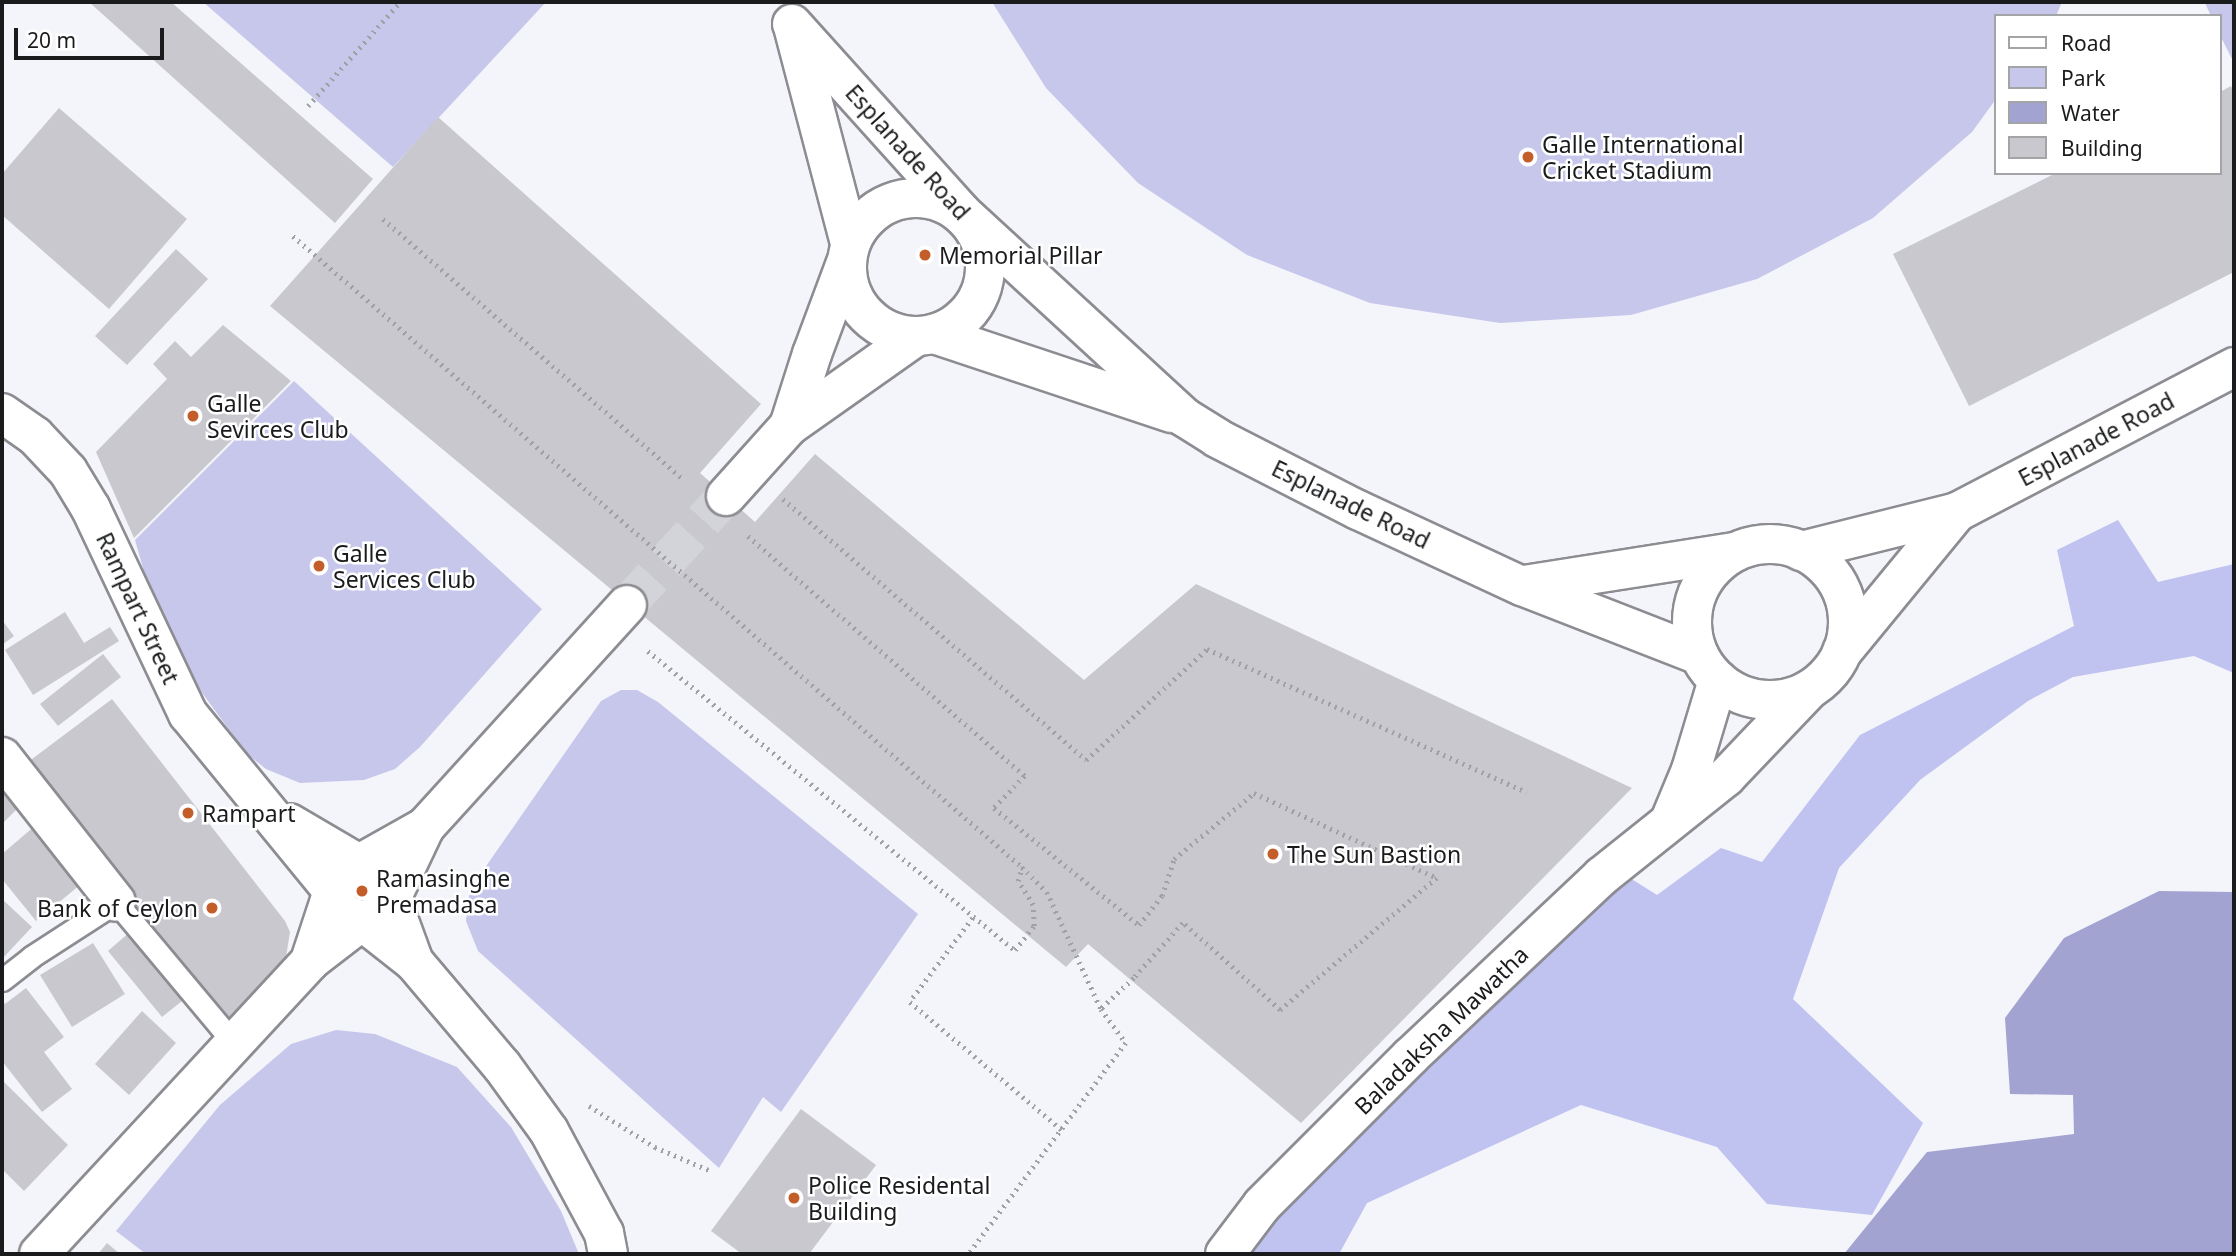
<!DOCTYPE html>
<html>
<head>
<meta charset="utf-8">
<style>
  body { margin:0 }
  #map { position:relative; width:2236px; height:1256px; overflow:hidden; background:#f4f4fb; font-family:"Noto Sans",sans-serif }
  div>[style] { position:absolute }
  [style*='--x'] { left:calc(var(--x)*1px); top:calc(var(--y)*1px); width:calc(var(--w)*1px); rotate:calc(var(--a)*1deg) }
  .green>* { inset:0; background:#c6c7ea }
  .forest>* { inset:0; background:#c0c2f0 }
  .water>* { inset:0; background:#a2a3d0 }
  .building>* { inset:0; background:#c8c8ce }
  .minor-tunnel>* { height:38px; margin-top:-19px; transform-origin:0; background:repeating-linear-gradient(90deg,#d3d3da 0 38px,transparent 0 57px) }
  .path>* { height:4.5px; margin-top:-2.25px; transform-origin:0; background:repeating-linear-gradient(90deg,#a0a0a5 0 2px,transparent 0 7px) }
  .roads { filter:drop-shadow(2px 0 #8c8c92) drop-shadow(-2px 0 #8c8c92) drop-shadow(0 2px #8c8c92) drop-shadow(0 -2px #8c8c92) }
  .service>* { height:21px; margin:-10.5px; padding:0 10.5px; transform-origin:10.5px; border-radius:10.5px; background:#fff }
  .minor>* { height:38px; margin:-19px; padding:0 19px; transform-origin:19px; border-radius:19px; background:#fff }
  .tertiary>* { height:38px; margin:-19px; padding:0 19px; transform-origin:19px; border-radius:19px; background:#fff }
  .tertiary>.ring { margin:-19px; padding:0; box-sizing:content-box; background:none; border:38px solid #fff; border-radius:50% }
  .primary>* { height:38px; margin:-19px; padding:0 19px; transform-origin:19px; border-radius:19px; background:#fff }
  .primary>.ring { margin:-19px; padding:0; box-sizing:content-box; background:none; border:38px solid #fff; border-radius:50% }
  .dots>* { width:19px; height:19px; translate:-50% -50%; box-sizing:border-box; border:4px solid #fff; border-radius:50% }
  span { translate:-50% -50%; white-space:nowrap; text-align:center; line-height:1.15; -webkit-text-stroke:5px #fff; paint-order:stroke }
  .poi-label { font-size:23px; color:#1a1b1d }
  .left { translate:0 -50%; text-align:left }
  .right { translate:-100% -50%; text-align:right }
  .street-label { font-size:23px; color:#1a1b1d }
  .frame { position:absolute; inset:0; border:4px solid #1a1b1d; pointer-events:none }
  .legend { position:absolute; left:1994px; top:14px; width:228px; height:161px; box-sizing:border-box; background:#fff; border:2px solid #a3a4a5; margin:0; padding:9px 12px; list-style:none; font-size:21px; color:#1a1b1d }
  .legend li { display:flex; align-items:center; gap:14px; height:35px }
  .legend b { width:35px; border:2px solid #a3a4a5 }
  .scale { position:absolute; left:14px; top:28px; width:150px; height:32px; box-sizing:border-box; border:4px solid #1a1b1d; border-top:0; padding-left:9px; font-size:21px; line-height:24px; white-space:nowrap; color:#1a1b1d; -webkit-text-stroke:5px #fff; paint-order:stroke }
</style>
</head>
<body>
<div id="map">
  <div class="green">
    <i style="clip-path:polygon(203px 2px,546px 2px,393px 167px)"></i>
    <i style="clip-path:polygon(992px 2px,2062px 2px,2056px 16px,1996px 16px,1996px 99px,1972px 132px,1873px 218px,1757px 279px,1631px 315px,1500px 323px,1370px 303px,1247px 255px,1138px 183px,1046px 88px)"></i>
    <i style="clip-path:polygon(2208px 2px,2234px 2px,2234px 63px,2220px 35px,2220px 16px,2211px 16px,2205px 3px)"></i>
    <i style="clip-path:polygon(294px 381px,542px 609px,420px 747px,395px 769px,364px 780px,300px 783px,266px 769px,246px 753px,184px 668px,150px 593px,135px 540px)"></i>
    <i style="clip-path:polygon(621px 690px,637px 690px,658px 702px,918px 914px,781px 1112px,763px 1097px,719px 1168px,478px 951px,466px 921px,469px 896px,482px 872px,601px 701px)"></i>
    <i style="clip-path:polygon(336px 1030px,375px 1034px,457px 1067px,511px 1127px,561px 1211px,579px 1254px,146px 1254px,116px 1231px,220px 1105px,291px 1044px)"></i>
  </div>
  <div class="forest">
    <i style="clip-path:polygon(2118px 520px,2158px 582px,2234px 564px,2234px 673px,2194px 656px,2073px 677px,2028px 701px,1920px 780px,1839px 868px,1793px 999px,1923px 1123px,1872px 1215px,1767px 1204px,1717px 1147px,1581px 1105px,1367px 1203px,1339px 1254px,1244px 1254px,1415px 1066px,1630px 878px,1657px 895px,1721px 848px,1762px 862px,1860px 735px,2074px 626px,2057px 550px)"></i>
  </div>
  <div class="water">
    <i style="clip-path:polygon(2159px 891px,2234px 892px,2234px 1254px,1844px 1254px,1927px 1152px,2074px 1134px,2073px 1095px,2010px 1094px,2005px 1018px,2064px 938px)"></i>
  </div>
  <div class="building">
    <i style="clip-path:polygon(89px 2px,171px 2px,373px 179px,335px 223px)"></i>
    <i style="clip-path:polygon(2231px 86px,2234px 93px,2234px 272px,1969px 406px,1893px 254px,2056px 173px,2220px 173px,2220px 92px)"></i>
    <i style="clip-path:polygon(59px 108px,187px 219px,109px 309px,2px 215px,2px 174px)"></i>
    <i style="clip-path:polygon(438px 117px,761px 404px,700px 473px,755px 522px,815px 454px,1084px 680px,1196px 584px,1632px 788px,1301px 1123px,1088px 944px,1066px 967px,270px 306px)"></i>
    <i style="clip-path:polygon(176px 249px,208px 279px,127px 365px,95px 336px)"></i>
    <i style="clip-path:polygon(223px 325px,291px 381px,134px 538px,96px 452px,167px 379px,153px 364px,175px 341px,191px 357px)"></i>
    <i style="clip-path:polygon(65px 612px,84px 643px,110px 627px,119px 641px,33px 695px,5px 650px)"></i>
    <i style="clip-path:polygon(2px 620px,14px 636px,2px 645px)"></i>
    <i style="clip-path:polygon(103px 654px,121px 677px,58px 726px,40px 704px)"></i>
    <i style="clip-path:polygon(112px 699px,285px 921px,290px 932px,286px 957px,227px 1023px,20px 768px)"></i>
    <i style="clip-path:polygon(2px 774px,27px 799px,2px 824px)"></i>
    <i style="clip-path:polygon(43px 819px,91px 876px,36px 921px,2px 879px,2px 854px)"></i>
    <i style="clip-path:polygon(2px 899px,32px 927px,2px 959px)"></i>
    <i style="clip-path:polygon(132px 930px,187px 997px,162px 1017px,108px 951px)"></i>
    <i style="clip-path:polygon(93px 943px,125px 994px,72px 1027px,40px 975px)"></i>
    <i style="clip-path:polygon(26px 988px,64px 1037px,44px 1052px,72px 1089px,42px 1112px,2px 1061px,2px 1000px,5px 1004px)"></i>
    <i style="clip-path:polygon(142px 1011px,176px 1043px,129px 1095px,95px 1064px)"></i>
    <i style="clip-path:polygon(2px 1080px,68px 1145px,24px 1191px,2px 1169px)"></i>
    <i style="clip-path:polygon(801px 1109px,876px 1165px,809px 1254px,742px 1254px,711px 1231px)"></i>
    <i style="clip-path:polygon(107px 1243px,120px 1254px,98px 1254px)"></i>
  </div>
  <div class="minor-tunnel">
    <i style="--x:627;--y:605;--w:147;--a:-47.8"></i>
  </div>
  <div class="path">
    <i style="--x:308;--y:106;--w:139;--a:-48.5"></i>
    <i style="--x:383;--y:219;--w:398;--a:40.9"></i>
    <i style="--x:293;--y:236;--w:964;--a:40.88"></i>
    <i style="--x:1022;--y:867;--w:35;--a:45"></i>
    <i style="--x:1047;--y:892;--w:129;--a:65.2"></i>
    <i style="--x:1101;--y:1009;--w:42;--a:53.7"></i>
    <i style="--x:1126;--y:1043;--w:263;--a:126.7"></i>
    <i style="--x:783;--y:499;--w:400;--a:40.7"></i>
    <i style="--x:1086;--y:760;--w:164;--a:-42.5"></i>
    <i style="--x:1207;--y:649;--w:350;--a:24.1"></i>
    <i style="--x:748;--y:536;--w:367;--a:40.9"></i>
    <i style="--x:1025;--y:776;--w:45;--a:134.1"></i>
    <i style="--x:994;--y:808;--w:186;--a:38.9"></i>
    <i style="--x:1139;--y:925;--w:37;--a:-52"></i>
    <i style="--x:1162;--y:896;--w:39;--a:-72"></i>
    <i style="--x:1174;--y:859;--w:104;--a:-39.5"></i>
    <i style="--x:1254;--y:793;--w:202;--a:24.9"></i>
    <i style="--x:1437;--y:878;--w:205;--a:139.9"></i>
    <i style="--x:1280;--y:1010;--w:130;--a:-138.1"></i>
    <i style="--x:1183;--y:923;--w:74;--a:131.7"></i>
    <i style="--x:1134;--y:978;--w:45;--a:136.8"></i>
    <i style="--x:648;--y:651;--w:473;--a:39.2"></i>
    <i style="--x:1015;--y:950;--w:31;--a:-52"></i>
    <i style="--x:1034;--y:926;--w:21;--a:-93"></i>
    <i style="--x:1033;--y:905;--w:28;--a:-122"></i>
    <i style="--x:1018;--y:881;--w:15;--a:-74"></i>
    <i style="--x:973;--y:918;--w:105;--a:126.9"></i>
    <i style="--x:910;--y:1002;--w:199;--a:40.1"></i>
    <i style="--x:589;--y:1106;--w:78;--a:31.8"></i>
    <i style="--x:655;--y:1147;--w:61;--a:23.2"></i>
  </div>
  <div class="roads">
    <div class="service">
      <i style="--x:2;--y:980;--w:37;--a:-38"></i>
      <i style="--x:31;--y:957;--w:101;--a:-32.9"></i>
      <i style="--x:116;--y:902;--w:184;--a:50.1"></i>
    </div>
    <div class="minor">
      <i style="--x:2;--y:413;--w:40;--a:34.9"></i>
      <i style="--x:35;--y:436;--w:48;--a:46.7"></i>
      <i style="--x:68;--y:471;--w:44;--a:58.8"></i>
      <i style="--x:91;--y:509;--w:227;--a:64.7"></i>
      <i style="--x:188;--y:714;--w:229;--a:50.7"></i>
      <i style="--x:333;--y:891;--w:74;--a:108.2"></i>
      <i style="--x:789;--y:426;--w:76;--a:-72.3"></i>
      <i style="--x:812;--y:354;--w:100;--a:-69.6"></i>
      <i style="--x:726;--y:496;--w:94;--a:-48"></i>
      <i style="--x:789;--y:426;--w:154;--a:-35.2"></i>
      <i style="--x:2;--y:757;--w:184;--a:51.8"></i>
      <i style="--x:289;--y:823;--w:81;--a:30.4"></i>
      <i style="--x:359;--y:864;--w:20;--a:18"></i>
      <i style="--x:378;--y:870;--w:8;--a:45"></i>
      <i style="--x:384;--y:876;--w:24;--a:73"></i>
      <i style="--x:391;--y:899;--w:21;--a:131"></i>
      <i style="--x:377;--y:915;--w:16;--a:158"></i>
      <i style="--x:362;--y:921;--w:19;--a:-159"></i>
      <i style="--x:344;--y:914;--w:9;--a:-131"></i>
      <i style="--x:338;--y:907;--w:17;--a:-107"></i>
      <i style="--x:333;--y:891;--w:10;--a:-79"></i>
      <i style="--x:335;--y:881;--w:19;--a:-47"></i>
      <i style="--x:348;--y:867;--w:11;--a:-15"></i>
      <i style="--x:359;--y:864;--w:76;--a:-29.3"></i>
      <i style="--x:414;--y:962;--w:67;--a:-110.1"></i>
      <i style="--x:391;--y:899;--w:80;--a:-64.7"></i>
      <i style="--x:425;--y:827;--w:300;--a:-47.7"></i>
      <i style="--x:39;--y:1254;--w:399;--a:-47.2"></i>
      <i style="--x:310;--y:961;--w:66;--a:-37.6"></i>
      <i style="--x:362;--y:921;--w:66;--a:38.3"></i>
      <i style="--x:414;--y:962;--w:136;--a:49.8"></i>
      <i style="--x:502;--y:1066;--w:80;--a:54.1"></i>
      <i style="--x:549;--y:1131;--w:116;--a:61.7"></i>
      <i style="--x:604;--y:1233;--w:21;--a:79"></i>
    </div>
    <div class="tertiary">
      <i style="--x:792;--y:24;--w:253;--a:48"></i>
      <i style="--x:961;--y:212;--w:303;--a:42.6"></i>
      <i style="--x:1184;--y:417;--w:39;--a:32"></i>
      <i style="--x:1217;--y:438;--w:158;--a:27.1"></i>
      <i style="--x:1358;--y:510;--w:181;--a:24.9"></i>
      <i style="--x:1522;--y:586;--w:190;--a:21.3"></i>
      <i style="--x:794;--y:30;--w:221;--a:75.3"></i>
      <i class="ring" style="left:847px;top:198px;width:100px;height:100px"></i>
      <i style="--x:934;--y:334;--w:251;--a:18.4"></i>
      <i style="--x:1524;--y:585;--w:214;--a:-8.9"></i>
    </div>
    <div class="primary">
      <i class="ring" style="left:1692px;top:544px;width:118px;height:118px"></i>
      <i style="--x:1801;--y:551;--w:161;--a:-14"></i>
      <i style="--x:1957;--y:512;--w:313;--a:-27.6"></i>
      <i style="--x:1842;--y:652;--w:181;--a:-50.6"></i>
      <i style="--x:1671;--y:818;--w:52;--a:-67.4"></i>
      <i style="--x:1691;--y:770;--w:94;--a:-73.3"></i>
      <i style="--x:1225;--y:1254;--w:61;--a:-52.9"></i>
      <i style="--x:1262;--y:1205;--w:211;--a:-45"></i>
      <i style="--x:1411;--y:1056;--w:262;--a:-43.3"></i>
      <i style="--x:1602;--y:876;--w:159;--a:-38.6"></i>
      <i style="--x:1726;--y:777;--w:119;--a:-46.4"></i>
    </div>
  </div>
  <div class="dots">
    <i style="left:1528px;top:157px;background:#c35e2b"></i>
    <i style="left:925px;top:255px;background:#c35e2b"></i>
    <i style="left:193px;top:416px;background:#c35e2b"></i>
    <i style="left:319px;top:566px;background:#c35e2b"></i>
    <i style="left:188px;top:813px;background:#c35e2b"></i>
    <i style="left:1273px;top:854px;background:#c35e2b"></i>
    <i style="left:362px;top:891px;background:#c35e2b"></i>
    <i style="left:212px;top:908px;background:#c35e2b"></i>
    <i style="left:794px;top:1198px;background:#c35e2b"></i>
  </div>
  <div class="poi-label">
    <span class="left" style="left:1542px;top:157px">Galle International<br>Cricket Stadium</span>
    <span class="left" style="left:939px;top:255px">Memorial Pillar</span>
    <span class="left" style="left:207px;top:416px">Galle<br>Sevirces Club</span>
    <span class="left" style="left:333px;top:566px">Galle<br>Services Club</span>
    <span class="left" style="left:202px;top:813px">Rampart</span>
    <span class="left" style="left:1287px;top:854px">The Sun Bastion</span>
    <span class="left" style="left:376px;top:891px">Ramasinghe<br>Premadasa</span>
    <span class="right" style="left:198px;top:908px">Bank of Ceylon</span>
    <span class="left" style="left:808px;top:1198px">Police Residental<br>Building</span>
  </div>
  <div class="street-label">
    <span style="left:908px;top:152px;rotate:48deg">Esplanade Road</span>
    <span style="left:2096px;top:439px;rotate:-28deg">Esplanade Road</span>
    <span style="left:1351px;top:504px;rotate:26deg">Esplanade Road</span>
    <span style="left:138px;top:608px;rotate:65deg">Rampart Street</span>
    <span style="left:1441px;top:1030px;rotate:-44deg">Baladaksha Mawatha</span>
  </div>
  <div class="frame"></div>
  <ul class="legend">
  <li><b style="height:9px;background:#fff"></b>Road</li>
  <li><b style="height:19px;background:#c6c7ea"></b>Park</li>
  <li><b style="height:19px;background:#a2a3d0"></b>Water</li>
  <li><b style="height:19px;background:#c8c8ce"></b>Building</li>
  </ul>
  <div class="scale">20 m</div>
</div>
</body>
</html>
